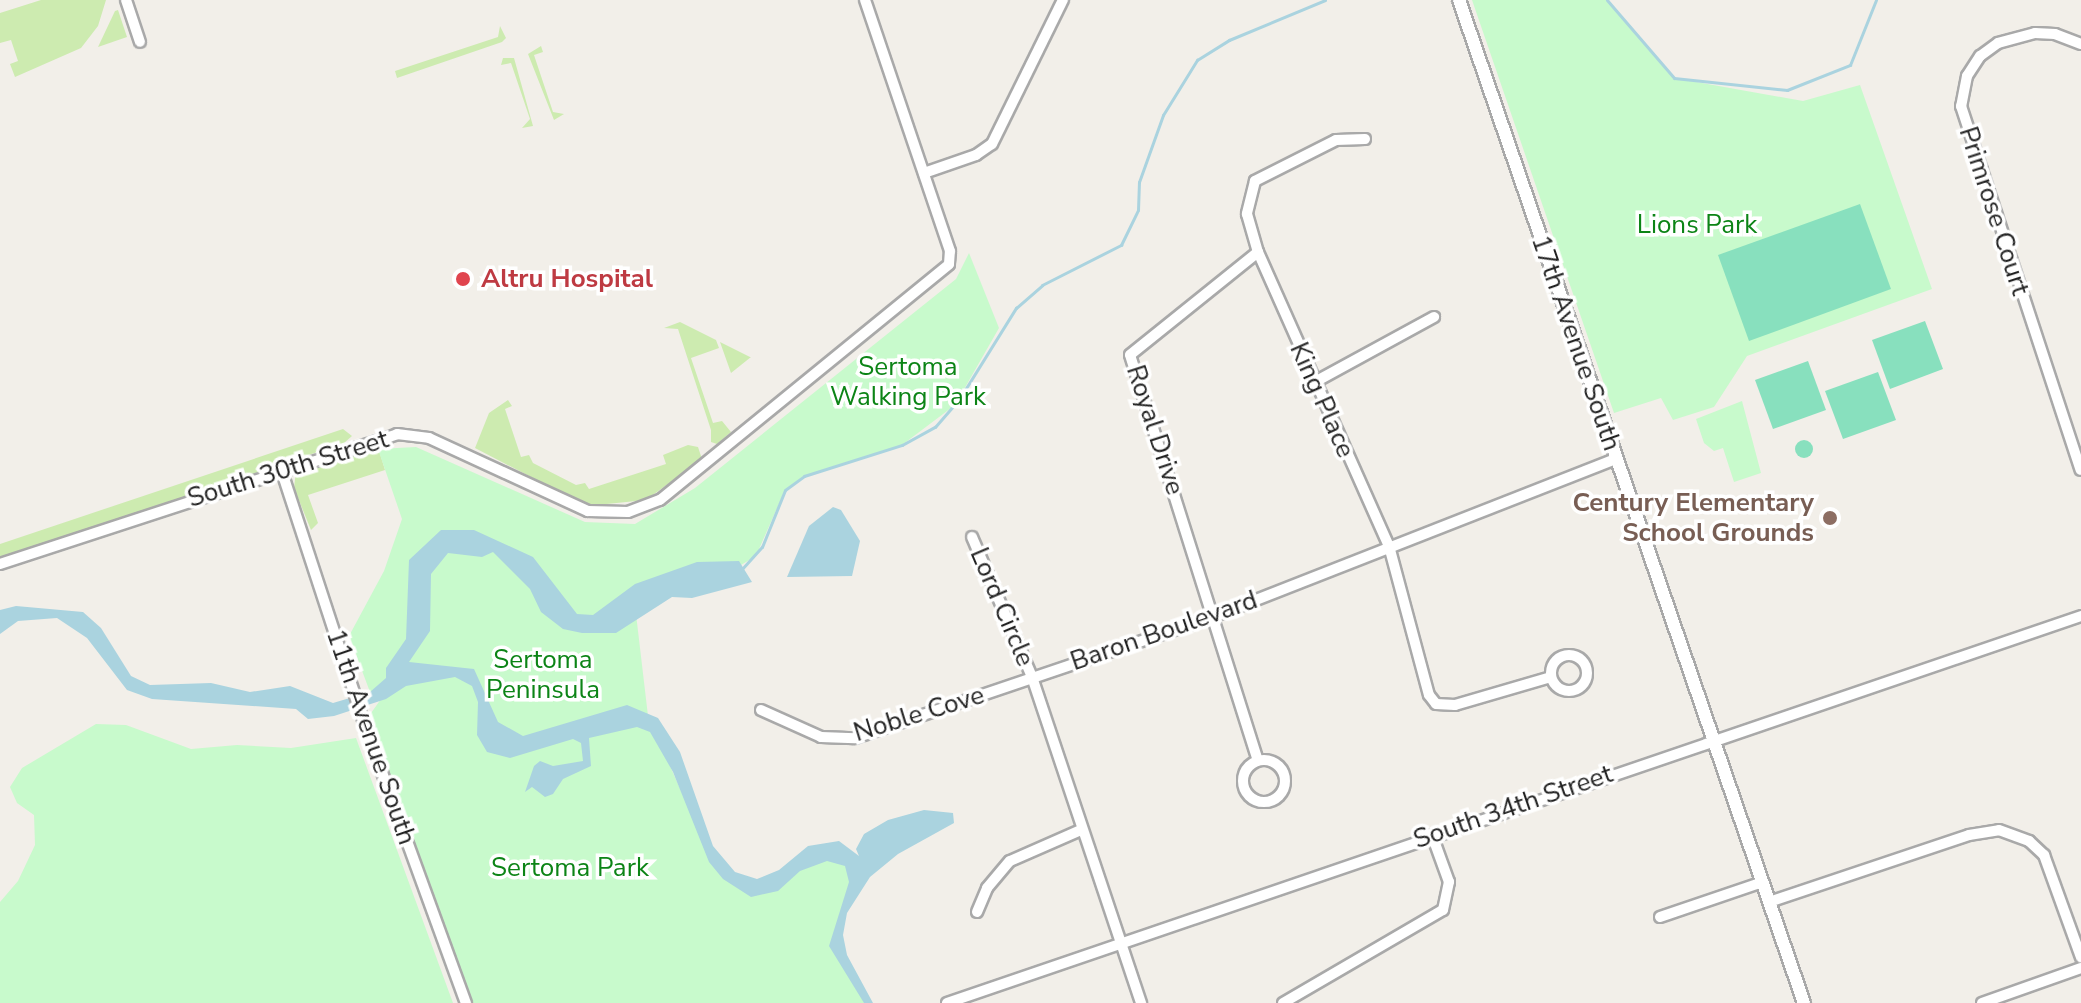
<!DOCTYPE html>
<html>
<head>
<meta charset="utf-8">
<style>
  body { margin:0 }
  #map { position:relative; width:2081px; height:1003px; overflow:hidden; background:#f2efe9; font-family:"Nunito Sans",sans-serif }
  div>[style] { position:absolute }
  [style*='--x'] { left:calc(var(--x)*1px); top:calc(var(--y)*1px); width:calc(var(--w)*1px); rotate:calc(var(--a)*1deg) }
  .grass>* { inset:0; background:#cdebb0 }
  .park>* { inset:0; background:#c8facc }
  .pitch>* { inset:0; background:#88e0be }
  .round { border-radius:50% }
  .water>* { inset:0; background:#aad3df }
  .stream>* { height:3px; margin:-1.5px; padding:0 1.5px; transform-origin:1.5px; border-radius:1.5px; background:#aad3df }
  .roads { filter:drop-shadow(2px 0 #a9a9a9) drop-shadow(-2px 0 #a9a9a9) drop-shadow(0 2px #a9a9a9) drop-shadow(0 -2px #a9a9a9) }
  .minor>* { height:10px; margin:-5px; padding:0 5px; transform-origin:5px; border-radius:5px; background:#fff }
  .minor>.ring { margin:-5px; padding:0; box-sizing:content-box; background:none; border:10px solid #fff; border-radius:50% }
  .tertiary>* { height:12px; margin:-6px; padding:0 6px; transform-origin:6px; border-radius:6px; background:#fff }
  .dots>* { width:22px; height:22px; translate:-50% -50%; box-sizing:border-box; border:4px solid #fff; border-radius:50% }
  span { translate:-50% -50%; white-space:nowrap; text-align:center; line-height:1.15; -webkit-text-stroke:7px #fff; paint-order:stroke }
  .street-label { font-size:26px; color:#222 }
  .park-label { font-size:26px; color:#0c8416 }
  .health-label { font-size:26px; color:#be3a42; font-weight:700 }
  .left { translate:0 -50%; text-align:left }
  .education-label { font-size:26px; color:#785e54; font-weight:700 }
  .right { translate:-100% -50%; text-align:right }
</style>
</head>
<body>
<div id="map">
  <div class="grass">
    <i style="clip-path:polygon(41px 0,106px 0,98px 26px,81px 48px,15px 77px,10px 64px,18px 61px,11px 40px,0 43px,0 13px)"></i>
    <i style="clip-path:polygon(118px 10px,127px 37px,98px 47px,115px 11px)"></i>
    <i style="clip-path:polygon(500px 26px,506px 38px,502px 42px,397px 78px,395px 71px,498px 37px)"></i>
    <i style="clip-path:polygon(541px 46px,543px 52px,534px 55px,553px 112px,564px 114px,554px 120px,528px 54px)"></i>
    <i style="clip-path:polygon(503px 58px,514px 58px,533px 126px,522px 128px,530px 119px,511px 63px,501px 65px)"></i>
    <i style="clip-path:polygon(680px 322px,716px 340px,719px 348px,691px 358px,713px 423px,722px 421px,731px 432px,717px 444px,711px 442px,711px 430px,678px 329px,664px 328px)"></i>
    <i style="clip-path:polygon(720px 342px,750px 357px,751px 357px,731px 373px)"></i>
    <i style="clip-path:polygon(508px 400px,512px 406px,505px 409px,521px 457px,529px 455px,533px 463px,576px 485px,585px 483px,589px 489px,666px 464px,663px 455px,688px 445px,698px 447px,702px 459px,646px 500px,587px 506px,475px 448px,489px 413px)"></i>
    <i style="clip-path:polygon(343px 429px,352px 436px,344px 443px,0 560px,0 544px)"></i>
    <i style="clip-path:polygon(377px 444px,385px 470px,308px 495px,318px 523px,311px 530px,294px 488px,296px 471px)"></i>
  </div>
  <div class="park">
    <i style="clip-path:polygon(1472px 0,1608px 0,1674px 78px,1803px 101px,1860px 85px,1932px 289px,1747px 356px,1714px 407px,1673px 420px,1661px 398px,1614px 413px)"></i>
    <i style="clip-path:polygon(969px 253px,999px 328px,955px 405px,902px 445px,804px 476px,785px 490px,756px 556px,706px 586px,634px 597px,648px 716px,707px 850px,751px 887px,834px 847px,860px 867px,840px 919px,842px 951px,870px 1003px,466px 1003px,364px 723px,393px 682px,370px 692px,349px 636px,384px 571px,402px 519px,378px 449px,416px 447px,585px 522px,635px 524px,695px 488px,956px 279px)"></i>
    <i style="clip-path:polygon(1742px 401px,1761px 473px,1734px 482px,1723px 448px,1714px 451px,1704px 443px,1696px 419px)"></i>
    <i style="clip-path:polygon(96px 724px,126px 725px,191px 749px,237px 745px,291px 748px,356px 738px,453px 1003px,0 1003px,0 902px,18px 881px,35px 845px,34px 815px,17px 803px,10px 787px,22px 768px)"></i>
  </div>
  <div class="pitch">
    <i style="clip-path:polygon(1860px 204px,1891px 289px,1749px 341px,1718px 255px)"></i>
    <i style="clip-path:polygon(1925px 321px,1943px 369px,1890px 389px,1872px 340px)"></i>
    <i style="clip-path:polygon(1808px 361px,1826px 410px,1773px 429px,1755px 380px)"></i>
    <i style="clip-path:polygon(1878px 372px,1896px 420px,1843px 439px,1825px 391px)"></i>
    <i class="round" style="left:1795px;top:440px;width:18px;height:18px"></i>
  </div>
  <div class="water">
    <i style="clip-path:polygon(833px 507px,841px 510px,860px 541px,852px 576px,787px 577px,809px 526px)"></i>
    <i style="clip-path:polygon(441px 530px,474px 530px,533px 557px,577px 614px,593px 615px,635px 584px,697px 562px,739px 561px,752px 582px,692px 598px,672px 597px,616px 633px,582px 633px,563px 629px,541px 612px,530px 589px,493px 552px,482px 557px,448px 553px,431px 574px,430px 631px,409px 662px,474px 669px,498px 722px,523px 736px,627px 705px,658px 718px,680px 752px,713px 846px,735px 872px,757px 879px,779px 870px,808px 846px,839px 841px,859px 856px,856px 849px,864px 834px,888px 820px,924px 810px,953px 813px,954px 823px,898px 854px,870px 877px,847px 913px,843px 935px,847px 955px,873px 1003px,864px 1003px,829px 946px,849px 882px,845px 866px,827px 861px,800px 871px,778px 891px,751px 897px,723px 879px,709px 862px,673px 772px,650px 732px,637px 727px,589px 738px,591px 766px,563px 779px,553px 794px,545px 797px,532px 787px,525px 792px,534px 766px,540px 761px,553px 766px,583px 761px,581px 743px,573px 739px,510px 758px,487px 752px,477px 735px,478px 702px,472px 686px,455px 677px,406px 686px,386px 699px,334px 716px,308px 719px,296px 709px,152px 699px,127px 690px,87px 638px,57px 618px,18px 621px,0 634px,0 610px,16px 606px,83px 612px,101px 628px,131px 676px,150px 685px,211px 683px,250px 692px,290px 686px,333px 703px,370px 692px,386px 678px,386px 668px,406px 639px,409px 560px)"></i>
  </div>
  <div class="stream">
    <i style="--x:1607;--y:0;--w:103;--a:49.3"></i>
    <i style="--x:1674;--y:78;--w:114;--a:6.1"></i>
    <i style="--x:1787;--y:90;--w:68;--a:-21.6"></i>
    <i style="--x:1850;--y:65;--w:70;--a:-68.2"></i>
    <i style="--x:741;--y:570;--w:31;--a:-48"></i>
    <i style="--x:762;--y:547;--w:61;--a:-68"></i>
    <i style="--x:785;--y:490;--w:24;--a:-36"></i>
    <i style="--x:804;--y:476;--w:103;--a:-17.6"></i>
    <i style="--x:902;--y:445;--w:38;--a:-29"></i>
    <i style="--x:935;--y:427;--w:35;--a:-49"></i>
    <i style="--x:958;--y:401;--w:110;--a:-58.1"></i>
    <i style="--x:1016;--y:308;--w:35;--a:-41"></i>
    <i style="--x:1042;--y:285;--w:89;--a:-26.9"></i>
    <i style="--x:1121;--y:245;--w:39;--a:-64"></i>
    <i style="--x:1138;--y:210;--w:28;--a:-88"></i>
    <i style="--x:1139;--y:182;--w:71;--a:-70.3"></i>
    <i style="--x:1163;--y:115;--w:65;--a:-58.3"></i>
    <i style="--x:1197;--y:60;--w:38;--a:-32"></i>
    <i style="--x:1229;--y:40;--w:104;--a:-22.6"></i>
  </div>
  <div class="roads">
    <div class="minor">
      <i style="--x:126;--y:0;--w:44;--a:71.6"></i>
      <i style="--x:2081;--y:44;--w:28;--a:-159"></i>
      <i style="--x:2055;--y:34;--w:20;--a:-177"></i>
      <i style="--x:2035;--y:33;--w:38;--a:165"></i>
      <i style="--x:1998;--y:43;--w:22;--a:144"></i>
      <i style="--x:1980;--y:56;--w:24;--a:123"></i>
      <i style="--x:1967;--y:76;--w:31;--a:101"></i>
      <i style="--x:1961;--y:106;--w:383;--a:71.8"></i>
      <i style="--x:1365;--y:139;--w:29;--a:178"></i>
      <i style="--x:1336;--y:140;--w:91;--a:153.2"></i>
      <i style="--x:1255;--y:181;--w:34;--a:104"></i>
      <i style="--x:1247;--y:214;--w:40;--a:74"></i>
      <i style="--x:1258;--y:252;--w:322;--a:66"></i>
      <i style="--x:1389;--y:546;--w:154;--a:75"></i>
      <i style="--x:1429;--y:695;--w:11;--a:52"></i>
      <i style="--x:1436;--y:704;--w:19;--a:3"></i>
      <i style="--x:1455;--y:705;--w:100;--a:-16.3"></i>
      <i style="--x:924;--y:173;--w:55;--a:-19.1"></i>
      <i style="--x:976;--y:155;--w:19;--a:-35"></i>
      <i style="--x:992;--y:144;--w:161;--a:-63.8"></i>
      <i style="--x:1258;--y:252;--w:164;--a:141.2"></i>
      <i style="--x:1130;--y:355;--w:425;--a:72.5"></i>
      <i style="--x:1313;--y:383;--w:138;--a:-28.6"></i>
      <i style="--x:281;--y:469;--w:267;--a:71.9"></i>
      <i style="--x:364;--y:723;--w:298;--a:70"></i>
      <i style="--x:972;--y:537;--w:152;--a:66.8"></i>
      <i style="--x:1032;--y:677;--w:344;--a:71.5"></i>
      <i style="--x:0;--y:564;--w:418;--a:-18.1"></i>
      <i style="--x:397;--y:434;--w:32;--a:7"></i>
      <i style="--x:429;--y:438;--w:175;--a:24.7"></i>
      <i style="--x:588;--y:511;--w:40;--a:1.4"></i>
      <i style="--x:628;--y:512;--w:34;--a:-21"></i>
      <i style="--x:660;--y:500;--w:373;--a:-39.2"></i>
      <i style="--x:949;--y:264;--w:13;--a:-86"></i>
      <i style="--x:950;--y:251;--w:265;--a:-108.7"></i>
      <i class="ring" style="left:1551px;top:655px;width:26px;height:26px"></i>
      <i style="--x:761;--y:710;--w:66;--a:24.2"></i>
      <i style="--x:821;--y:737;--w:34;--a:2"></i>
      <i style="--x:855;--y:738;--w:380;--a:-18.7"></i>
      <i style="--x:1215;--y:616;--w:430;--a:-21.4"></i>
      <i class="ring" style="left:1243px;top:760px;width:32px;height:32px"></i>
      <i style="--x:1769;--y:902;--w:211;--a:-18.5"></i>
      <i style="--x:1969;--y:835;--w:30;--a:-9"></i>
      <i style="--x:1999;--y:830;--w:32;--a:20"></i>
      <i style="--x:2029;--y:841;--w:21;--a:43"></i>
      <i style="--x:2044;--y:855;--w:109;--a:70.1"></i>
      <i style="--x:977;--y:912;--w:26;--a:-67"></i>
      <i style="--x:987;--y:888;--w:35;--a:-50"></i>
      <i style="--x:1010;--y:861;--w:77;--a:-23.6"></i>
      <i style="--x:1660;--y:917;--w:109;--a:-18.8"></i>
      <i style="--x:947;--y:1003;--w:1198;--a:-18.84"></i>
      <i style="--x:1283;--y:1003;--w:185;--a:-30.2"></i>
      <i style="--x:1443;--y:910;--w:29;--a:-78"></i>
      <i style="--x:1449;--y:882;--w:50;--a:-109.9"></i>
      <i style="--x:1982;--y:1003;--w:105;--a:-19.5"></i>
    </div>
    <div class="tertiary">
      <i style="--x:1459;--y:0;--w:1061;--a:71.02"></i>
    </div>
  </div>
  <div class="dots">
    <i style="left:463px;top:279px;background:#e0444e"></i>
    <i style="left:1830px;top:518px;background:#8d6e63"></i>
  </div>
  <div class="street-label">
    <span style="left:1994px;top:211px;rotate:72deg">Primrose Court</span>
    <span style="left:1576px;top:343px;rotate:71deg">17th Avenue South</span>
    <span style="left:1322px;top:400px;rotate:66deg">King Place</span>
    <span style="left:1155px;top:430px;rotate:72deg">Royal Drive</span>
    <span style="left:288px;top:469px;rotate:-17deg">South 30th Street</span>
    <span style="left:1002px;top:607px;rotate:67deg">Lord Circle</span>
    <span style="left:1164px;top:631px;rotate:-19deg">Baron Boulevard</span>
    <span style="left:919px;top:714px;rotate:-17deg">Noble Cove</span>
    <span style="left:371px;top:737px;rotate:71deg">11th Avenue South</span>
    <span style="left:1513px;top:807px;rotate:-19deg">South 34th Street</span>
  </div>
  <div class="park-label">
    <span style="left:1697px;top:225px">Lions Park</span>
    <span style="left:908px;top:382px">Sertoma<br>Walking Park</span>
    <span style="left:543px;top:675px">Sertoma<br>Peninsula</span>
    <span style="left:570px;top:868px">Sertoma Park</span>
  </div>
  <div class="health-label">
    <span class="left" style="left:481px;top:279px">Altru Hospital</span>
  </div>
  <div class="education-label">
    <span class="right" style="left:1814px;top:518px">Century Elementary<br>School Grounds</span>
  </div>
</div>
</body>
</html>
